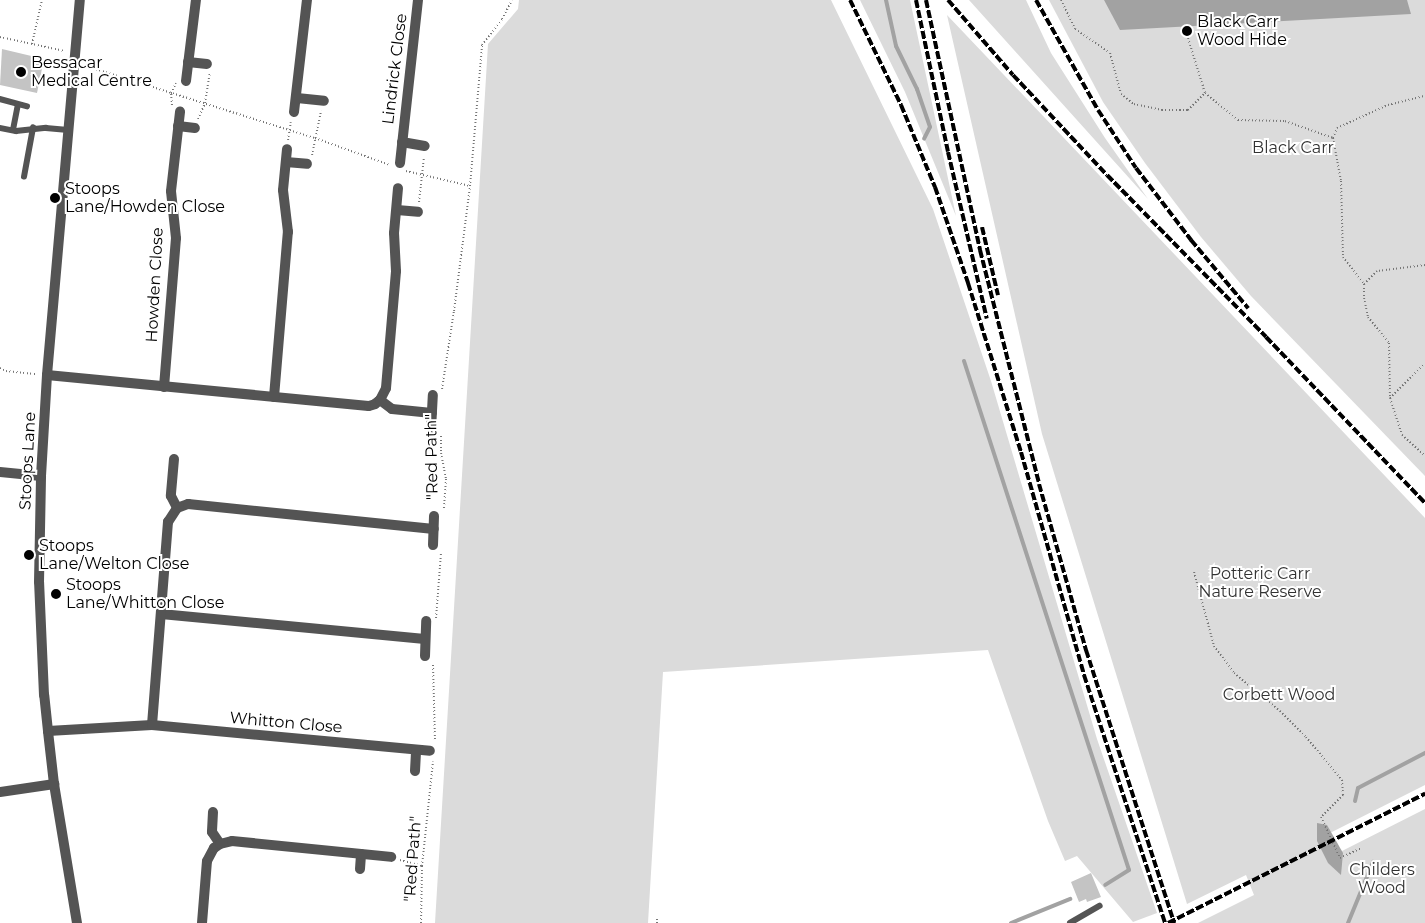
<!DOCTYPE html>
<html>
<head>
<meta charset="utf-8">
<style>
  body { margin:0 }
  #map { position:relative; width:1425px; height:923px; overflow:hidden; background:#fff; font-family:Montserrat,sans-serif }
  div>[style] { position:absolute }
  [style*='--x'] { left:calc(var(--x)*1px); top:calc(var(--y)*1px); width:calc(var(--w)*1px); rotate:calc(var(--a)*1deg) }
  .green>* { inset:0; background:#dbdbdb }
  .water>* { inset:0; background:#a2a2a2 }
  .stream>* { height:4px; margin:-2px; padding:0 2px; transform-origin:2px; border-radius:2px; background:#a2a2a2 }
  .building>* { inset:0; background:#c4c4c4 }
  .path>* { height:2px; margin-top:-1px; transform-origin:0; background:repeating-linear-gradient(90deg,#767676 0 1px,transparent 0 3.5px) }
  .service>* { height:5.5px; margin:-2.75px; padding:0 2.75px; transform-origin:2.75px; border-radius:2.75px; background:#545454 }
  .minor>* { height:10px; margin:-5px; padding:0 5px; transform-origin:5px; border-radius:5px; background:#545454 }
  .tertiary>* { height:10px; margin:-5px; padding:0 5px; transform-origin:5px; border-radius:5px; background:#545454 }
  .rail>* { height:4px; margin-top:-2px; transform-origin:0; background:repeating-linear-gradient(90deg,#000 0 8px,transparent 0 10.5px) }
  .dots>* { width:14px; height:14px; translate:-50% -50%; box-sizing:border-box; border:2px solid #fff; border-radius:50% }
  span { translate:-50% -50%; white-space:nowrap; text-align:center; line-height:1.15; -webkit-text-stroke:4px #fff; paint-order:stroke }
  .poi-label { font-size:16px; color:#000 }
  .left { translate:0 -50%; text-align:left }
  .street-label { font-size:16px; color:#000 }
  .park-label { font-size:16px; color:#323232 }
</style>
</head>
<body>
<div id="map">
  <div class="green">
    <i style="clip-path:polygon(519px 0,831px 0,933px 209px,991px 381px,1097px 739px,1157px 913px,1133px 922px,1077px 856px,1065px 861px,1048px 821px,988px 650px,663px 672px,648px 923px,435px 923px,488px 44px,518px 9px)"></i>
    <i style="clip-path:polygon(860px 0,910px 0,956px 216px,905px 92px)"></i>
    <i style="clip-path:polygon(969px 0,1026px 0,1051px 53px,1105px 138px,1148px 199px)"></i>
    <i style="clip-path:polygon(1049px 0,1425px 0,1425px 476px,1251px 296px,1201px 237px,1145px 163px,1103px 102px)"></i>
    <i style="clip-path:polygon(947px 15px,1425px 518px,1425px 785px,1326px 835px,1338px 853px,1425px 809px,1425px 923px,1198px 923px,1254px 895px,1246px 875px,1187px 904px,1042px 434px)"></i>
  </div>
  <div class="water">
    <i style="clip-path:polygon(1104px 0,1407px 0,1411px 14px,1120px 30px)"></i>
    <i style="clip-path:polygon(1317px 823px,1327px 825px,1343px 853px,1341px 875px,1328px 863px,1317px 841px)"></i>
  </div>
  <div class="stream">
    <i style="--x:886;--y:0;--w:47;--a:77.7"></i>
    <i style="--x:896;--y:46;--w:48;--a:64"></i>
    <i style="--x:917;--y:89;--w:40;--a:71.1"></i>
    <i style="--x:930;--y:127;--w:13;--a:117"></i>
    <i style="--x:964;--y:361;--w:535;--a:72.04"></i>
    <i style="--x:1129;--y:870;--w:28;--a:148"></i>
    <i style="--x:1355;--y:801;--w:13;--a:-77"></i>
    <i style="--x:1358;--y:788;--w:76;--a:-27.6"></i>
    <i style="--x:1011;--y:923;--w:64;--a:-22.1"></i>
    <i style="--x:1348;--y:923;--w:66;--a:-67.7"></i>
  </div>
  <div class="building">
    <i style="clip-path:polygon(1181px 28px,1193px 28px,1193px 34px,1181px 34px)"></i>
    <i style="clip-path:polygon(2px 49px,44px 59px,37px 93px,0 85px)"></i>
    <i style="clip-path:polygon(1091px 873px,1101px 897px,1087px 902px,1086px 899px,1079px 902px,1071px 882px)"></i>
  </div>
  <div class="path">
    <i style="--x:1061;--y:0;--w:32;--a:64"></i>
    <i style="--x:1075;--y:29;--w:42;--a:34.4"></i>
    <i style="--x:1110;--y:53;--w:42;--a:75"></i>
    <i style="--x:1121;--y:94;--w:16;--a:38"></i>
    <i style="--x:1134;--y:104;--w:29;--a:12"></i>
    <i style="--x:1162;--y:110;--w:26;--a:0"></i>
    <i style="--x:1188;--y:110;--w:24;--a:-45"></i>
    <i style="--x:0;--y:37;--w:66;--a:12.3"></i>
    <i style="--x:1188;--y:38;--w:58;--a:72.8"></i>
    <i style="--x:1205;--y:93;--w:43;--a:39.3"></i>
    <i style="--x:1238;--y:120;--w:47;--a:1.2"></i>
    <i style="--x:1285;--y:121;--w:51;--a:19.5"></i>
    <i style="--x:1333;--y:138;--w:44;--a:79.5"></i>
    <i style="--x:1341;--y:181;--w:76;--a:88.5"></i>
    <i style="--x:1343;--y:257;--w:34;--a:52"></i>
    <i style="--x:32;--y:44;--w:45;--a:-77.2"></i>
    <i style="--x:86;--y:66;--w:240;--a:17.5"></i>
    <i style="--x:315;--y:138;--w:80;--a:19.8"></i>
    <i style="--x:172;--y:105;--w:12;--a:-95"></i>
    <i style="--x:171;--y:93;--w:11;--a:-63"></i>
    <i style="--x:198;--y:119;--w:17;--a:-66"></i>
    <i style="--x:205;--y:103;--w:30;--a:-81"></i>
    <i style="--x:1333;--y:138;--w:11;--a:-68"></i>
    <i style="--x:1337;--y:128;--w:56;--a:-24.3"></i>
    <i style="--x:1388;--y:105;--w:38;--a:-14"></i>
    <i style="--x:288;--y:140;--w:18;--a:-81"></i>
    <i style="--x:312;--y:155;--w:45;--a:-78.4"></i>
    <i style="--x:406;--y:171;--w:66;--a:13.2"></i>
    <i style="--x:419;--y:202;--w:45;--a:-83.7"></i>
    <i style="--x:1425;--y:265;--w:48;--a:172.9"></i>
    <i style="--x:1377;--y:271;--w:18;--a:135"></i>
    <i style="--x:1364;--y:284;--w:14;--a:90"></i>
    <i style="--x:1364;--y:298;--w:19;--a:78"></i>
    <i style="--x:1368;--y:317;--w:33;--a:51"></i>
    <i style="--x:1389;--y:343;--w:55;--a:89"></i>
    <i style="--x:1390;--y:398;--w:39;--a:72"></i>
    <i style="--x:1402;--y:435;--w:31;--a:42"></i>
    <i style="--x:0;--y:368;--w:7;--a:27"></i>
    <i style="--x:6;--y:371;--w:31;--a:6"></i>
    <i style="--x:442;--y:389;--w:79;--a:-81.3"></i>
    <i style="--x:454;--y:311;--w:126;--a:-82.7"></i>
    <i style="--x:470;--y:186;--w:142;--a:-85.1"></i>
    <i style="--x:482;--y:45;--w:33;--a:-52"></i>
    <i style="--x:502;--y:19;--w:21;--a:-62"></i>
    <i style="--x:1390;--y:398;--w:49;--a:-45"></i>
    <i style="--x:441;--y:436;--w:17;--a:90"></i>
    <i style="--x:441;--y:453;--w:26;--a:79"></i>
    <i style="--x:446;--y:479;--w:31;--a:94"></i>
    <i style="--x:1194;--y:572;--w:77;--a:74.9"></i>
    <i style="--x:1214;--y:646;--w:34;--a:53"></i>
    <i style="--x:1234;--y:673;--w:60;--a:39.6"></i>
    <i style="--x:1280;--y:711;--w:37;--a:45"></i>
    <i style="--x:1306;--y:737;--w:56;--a:50.1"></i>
    <i style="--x:1342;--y:780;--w:15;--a:86"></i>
    <i style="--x:1343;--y:795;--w:31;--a:135"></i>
    <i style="--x:1321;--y:817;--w:45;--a:65.1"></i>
    <i style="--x:1340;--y:858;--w:23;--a:-25"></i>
    <i style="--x:436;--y:618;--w:65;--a:-85.6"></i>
    <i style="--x:433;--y:665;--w:77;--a:88.5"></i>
    <i style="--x:400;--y:860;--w:23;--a:15"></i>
    <i style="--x:421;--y:923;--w:57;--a:-89"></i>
    <i style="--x:422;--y:866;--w:105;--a:-84"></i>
    <i style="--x:657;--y:923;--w:7;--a:-90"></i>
  </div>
  <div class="service">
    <i style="--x:0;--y:99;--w:28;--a:15"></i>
    <i style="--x:0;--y:128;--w:16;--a:11"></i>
    <i style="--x:16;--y:131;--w:30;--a:-6"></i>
    <i style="--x:46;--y:128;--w:22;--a:5"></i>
    <i style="--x:13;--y:130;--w:25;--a:-79"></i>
    <i style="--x:24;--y:177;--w:50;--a:-79.6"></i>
    <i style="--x:1070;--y:923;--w:34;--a:-30"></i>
  </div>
  <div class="minor">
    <i style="--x:188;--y:62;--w:19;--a:6"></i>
    <i style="--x:186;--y:81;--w:82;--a:-83"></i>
    <i style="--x:297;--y:98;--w:27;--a:6"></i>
    <i style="--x:294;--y:112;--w:113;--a:-83.4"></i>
    <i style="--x:178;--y:126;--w:17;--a:7"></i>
    <i style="--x:402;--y:142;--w:23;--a:10"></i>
    <i style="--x:286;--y:162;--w:21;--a:5"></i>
    <i style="--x:400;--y:163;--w:164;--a:-83.7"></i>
    <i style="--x:397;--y:210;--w:21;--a:5"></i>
    <i style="--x:47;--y:375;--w:323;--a:5.5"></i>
    <i style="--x:369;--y:406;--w:6;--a:-18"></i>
    <i style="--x:375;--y:404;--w:6;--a:-39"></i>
    <i style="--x:380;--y:400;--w:13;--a:-63"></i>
    <i style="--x:386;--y:388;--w:117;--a:-85.1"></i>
    <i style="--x:396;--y:271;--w:38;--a:-93"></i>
    <i style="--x:394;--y:233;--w:45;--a:-84.9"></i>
    <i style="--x:164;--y:387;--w:149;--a:-85.4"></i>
    <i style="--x:176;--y:238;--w:47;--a:-96.1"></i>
    <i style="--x:171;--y:191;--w:80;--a:-83.5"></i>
    <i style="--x:274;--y:397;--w:166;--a:-85.2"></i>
    <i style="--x:288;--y:232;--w:42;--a:-96.8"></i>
    <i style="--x:283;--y:190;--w:41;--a:-84.4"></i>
    <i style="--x:380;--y:400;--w:15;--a:37"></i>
    <i style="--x:392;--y:409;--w:40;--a:5.7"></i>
    <i style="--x:431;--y:430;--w:35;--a:-87"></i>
    <i style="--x:174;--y:459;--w:37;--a:95"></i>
    <i style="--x:171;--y:496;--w:13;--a:63"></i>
    <i style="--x:0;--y:472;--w:41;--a:5.6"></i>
    <i style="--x:433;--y:545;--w:29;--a:-88"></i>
    <i style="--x:161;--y:614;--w:265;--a:5.4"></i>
    <i style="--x:425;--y:656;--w:35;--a:-88"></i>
    <i style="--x:152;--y:725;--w:204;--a:-85.5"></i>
    <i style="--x:168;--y:522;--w:17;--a:-57"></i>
    <i style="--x:177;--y:508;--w:12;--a:-20"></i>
    <i style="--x:188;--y:504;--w:247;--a:5.8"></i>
    <i style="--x:48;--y:731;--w:104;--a:-3.3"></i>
    <i style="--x:152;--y:725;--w:279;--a:5.3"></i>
    <i style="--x:415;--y:771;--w:21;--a:-87"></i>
    <i style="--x:0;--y:792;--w:55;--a:-8.4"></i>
    <i style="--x:213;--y:812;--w:20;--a:93"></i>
    <i style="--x:212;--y:832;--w:14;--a:56"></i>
    <i style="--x:360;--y:869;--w:15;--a:-86"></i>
    <i style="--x:202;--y:923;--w:62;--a:-85.4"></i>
    <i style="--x:207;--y:861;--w:15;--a:-62"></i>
    <i style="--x:214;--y:848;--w:7;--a:-34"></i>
    <i style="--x:220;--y:844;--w:12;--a:-14"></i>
    <i style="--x:232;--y:841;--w:160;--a:5.7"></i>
  </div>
  <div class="tertiary">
    <i style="--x:77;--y:923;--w:141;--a:-99.4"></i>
    <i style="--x:54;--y:784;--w:53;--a:-96.5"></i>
    <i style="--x:48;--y:731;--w:36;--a:-96"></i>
    <i style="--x:44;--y:695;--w:113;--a:-92.5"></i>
    <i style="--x:39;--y:582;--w:106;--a:-88.9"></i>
    <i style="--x:41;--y:476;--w:101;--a:-86.6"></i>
    <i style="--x:47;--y:375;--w:376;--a:-85"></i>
  </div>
  <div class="rail">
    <i style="--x:850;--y:0;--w:117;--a:64.1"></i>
    <i style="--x:901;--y:105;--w:89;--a:67.5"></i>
    <i style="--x:935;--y:187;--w:102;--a:71"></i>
    <i style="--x:968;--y:283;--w:177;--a:72.6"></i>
    <i style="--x:1021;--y:452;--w:232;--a:74.2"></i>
    <i style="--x:1084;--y:675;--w:261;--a:71.9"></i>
    <i style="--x:916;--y:0;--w:155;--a:78.1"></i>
    <i style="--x:948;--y:152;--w:171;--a:76.9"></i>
    <i style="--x:926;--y:0;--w:256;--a:77.8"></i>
    <i style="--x:980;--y:250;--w:241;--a:75.8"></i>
    <i style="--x:1039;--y:484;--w:173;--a:74.2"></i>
    <i style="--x:1086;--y:650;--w:287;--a:72.1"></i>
    <i style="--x:948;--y:0;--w:99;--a:49.1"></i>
    <i style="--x:1013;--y:75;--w:137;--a:46.8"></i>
    <i style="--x:1107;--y:175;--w:227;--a:45.5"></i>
    <i style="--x:1266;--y:337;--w:230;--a:46.2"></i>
    <i style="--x:1036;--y:0;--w:126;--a:60.6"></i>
    <i style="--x:1098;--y:110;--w:69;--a:56.8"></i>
    <i style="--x:1136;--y:168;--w:91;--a:52.6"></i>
    <i style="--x:1191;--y:240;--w:89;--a:50"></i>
    <i style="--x:982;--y:227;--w:70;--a:76.8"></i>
    <i style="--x:1168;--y:923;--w:288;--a:-26.7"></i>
  </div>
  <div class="dots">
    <i style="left:1187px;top:31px;background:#000"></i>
    <i style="left:21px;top:72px;background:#000"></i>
    <i style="left:55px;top:198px;background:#000"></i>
    <i style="left:29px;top:555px;background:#000"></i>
    <i style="left:56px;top:594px;background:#000"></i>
  </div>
  <div class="poi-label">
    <span class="left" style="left:1197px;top:31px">Black Carr<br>Wood Hide</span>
    <span class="left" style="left:31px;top:72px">Bessacar<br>Medical Centre</span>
    <span class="left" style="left:65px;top:198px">Stoops<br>Lane/Howden Close</span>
    <span class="left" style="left:39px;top:555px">Stoops<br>Lane/Welton Close</span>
    <span class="left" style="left:66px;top:594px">Stoops<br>Lane/Whitton Close</span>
  </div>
  <div class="street-label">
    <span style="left:395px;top:69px;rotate:-83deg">Lindrick Close</span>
    <span style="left:155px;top:285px;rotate:-87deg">Howden Close</span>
    <span style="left:432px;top:457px;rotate:-91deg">"Red Path"</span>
    <span style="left:28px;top:461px;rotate:-87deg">Stoops Lane</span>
    <span style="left:286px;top:723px;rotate:5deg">Whitton Close</span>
    <span style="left:413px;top:859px;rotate:-86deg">"Red Path"</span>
  </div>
  <div class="park-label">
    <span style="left:1293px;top:148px">Black Carr</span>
    <span style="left:1260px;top:583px">Potteric Carr<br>Nature Reserve</span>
    <span style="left:1279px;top:695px">Corbett Wood</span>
    <span style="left:1382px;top:879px">Childers<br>Wood</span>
  </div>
</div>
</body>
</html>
